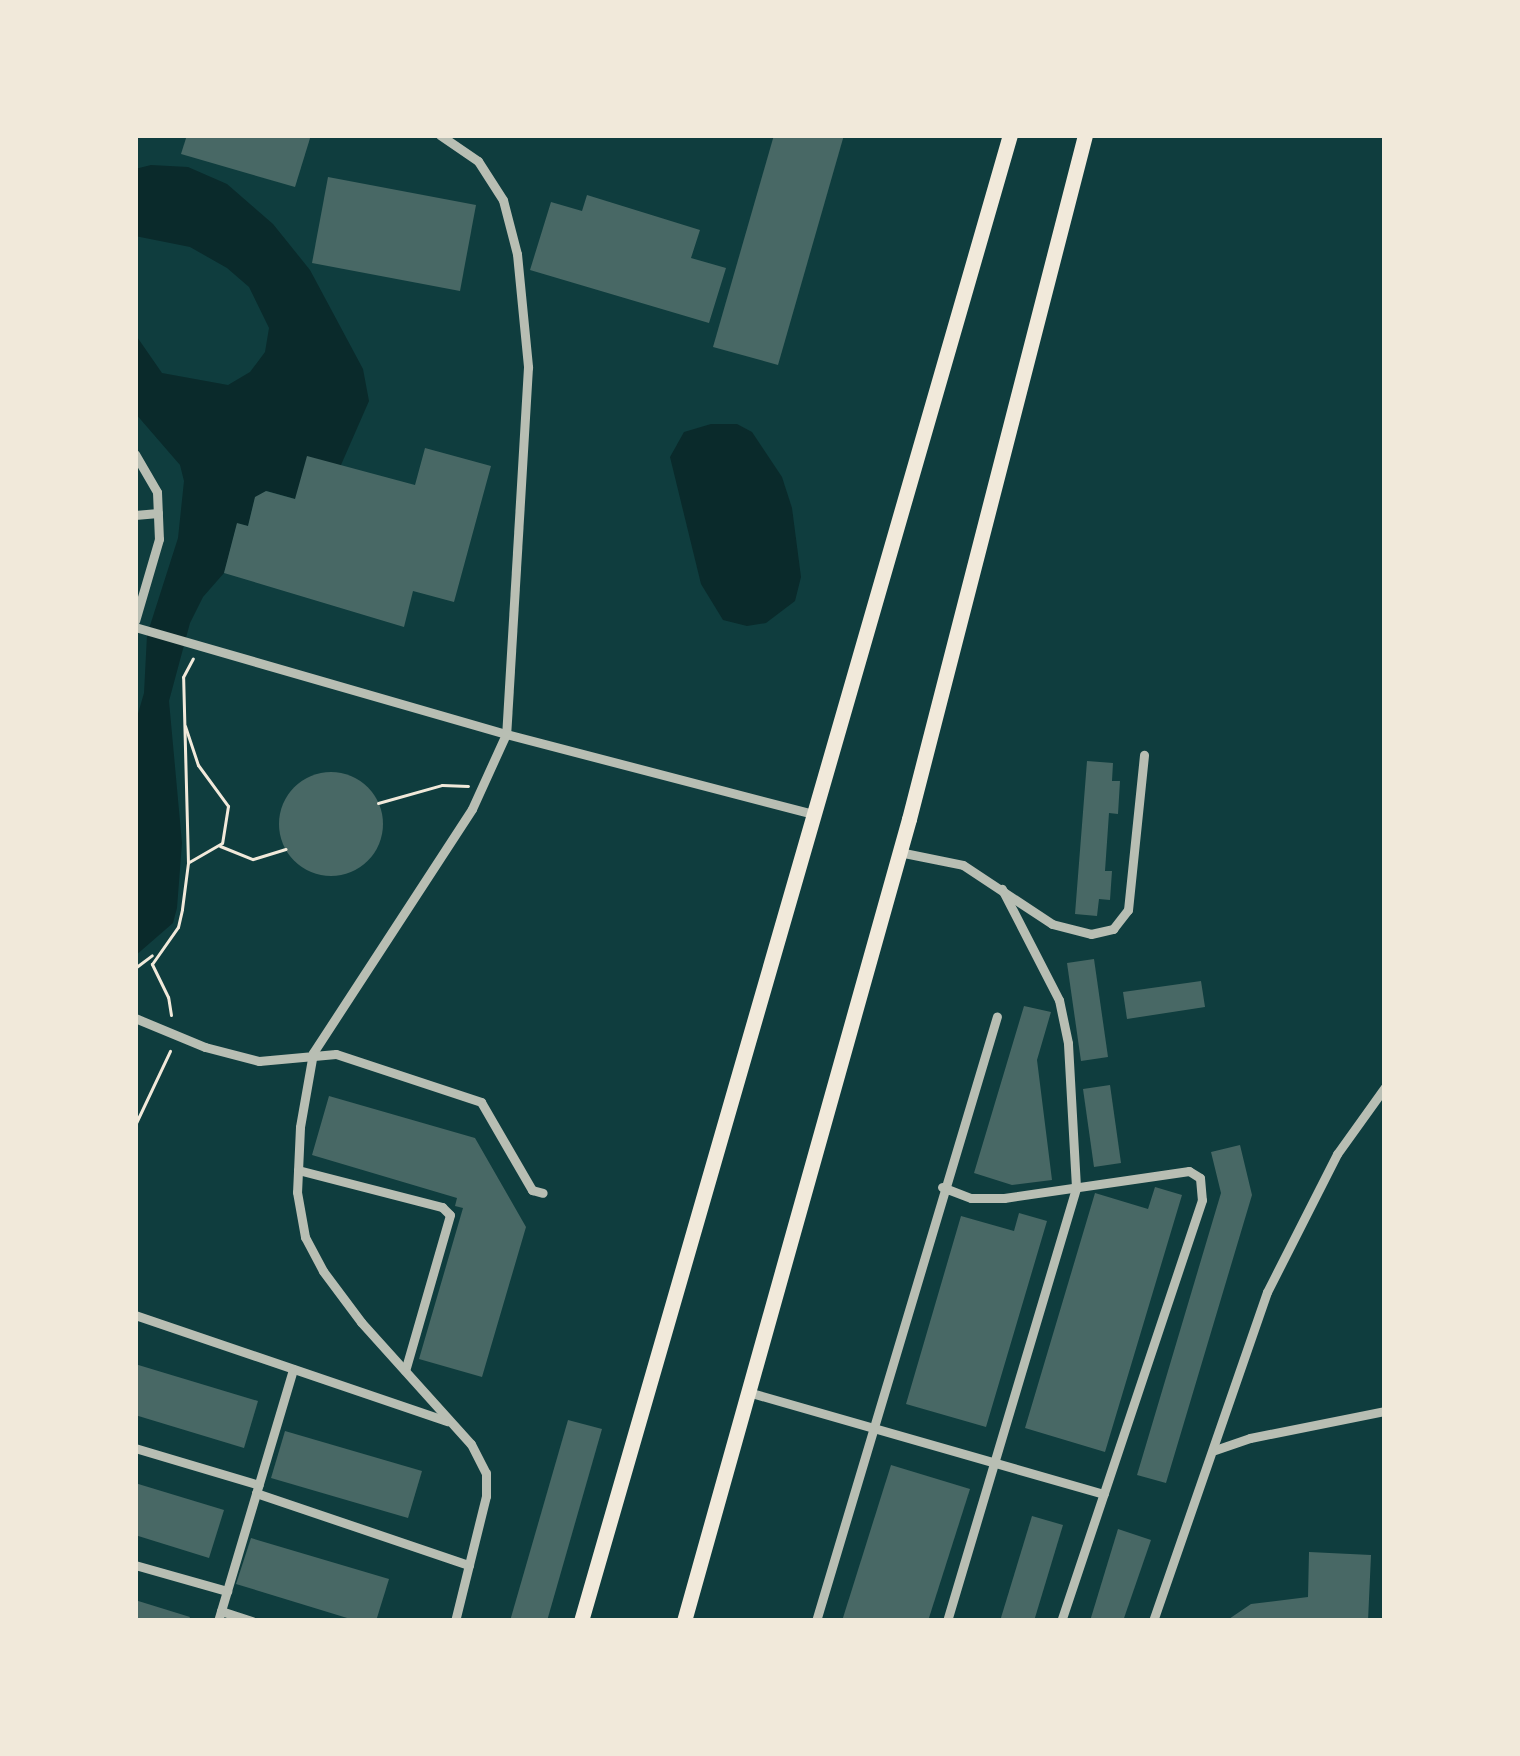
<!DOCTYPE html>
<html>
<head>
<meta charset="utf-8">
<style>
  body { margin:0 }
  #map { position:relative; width:1520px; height:1756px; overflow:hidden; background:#0f3d3e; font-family:Literata,serif }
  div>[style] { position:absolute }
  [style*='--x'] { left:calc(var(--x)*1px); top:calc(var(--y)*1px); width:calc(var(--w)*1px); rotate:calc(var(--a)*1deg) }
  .water>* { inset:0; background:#0a2a2b }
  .building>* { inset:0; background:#486865 }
  .round { border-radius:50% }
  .path>* { height:3px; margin:-1.5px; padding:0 1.5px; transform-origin:1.5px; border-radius:1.5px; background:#f1e9da }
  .minor>* { height:9px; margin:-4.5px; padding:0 4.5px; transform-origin:4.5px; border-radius:4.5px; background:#b8beb3 }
  .primary>* { height:15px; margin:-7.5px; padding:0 7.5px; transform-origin:7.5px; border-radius:7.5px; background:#f1e9da }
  span { translate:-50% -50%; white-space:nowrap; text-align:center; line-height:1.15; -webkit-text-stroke:12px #f1e9da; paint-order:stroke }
  .frame { position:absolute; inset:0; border:138px solid #f1e9da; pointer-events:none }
</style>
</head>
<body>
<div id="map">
  <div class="water">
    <i style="clip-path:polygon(151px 165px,188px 167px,227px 184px,273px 224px,310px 270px,363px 369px,369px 401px,341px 465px,295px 499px,267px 491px,255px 498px,248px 526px,237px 524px,224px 573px,203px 597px,190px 623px,169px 701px,182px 843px,177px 908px,173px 923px,135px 956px,135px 724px,144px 693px,147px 635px,178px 538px,184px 481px,180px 465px,135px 413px,135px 334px,162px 373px,228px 385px,250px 372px,265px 352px,269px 328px,249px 287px,227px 268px,190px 247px,135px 236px,135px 169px)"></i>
    <i style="clip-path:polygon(711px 424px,737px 424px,752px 432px,782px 477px,792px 508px,801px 577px,795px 601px,766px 623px,747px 626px,723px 620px,701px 584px,670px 457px,684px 432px)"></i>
  </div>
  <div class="building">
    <i style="clip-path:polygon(187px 135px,311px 135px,295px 187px,181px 154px)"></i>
    <i style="clip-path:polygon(774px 135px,844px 135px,778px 365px,713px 347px)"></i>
    <i style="clip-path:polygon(328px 177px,476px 205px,460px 291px,312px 263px)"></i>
    <i style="clip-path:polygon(587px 195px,700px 230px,691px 258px,726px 268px,709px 323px,530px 270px,551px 202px,582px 211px)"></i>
    <i style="clip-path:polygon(425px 448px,491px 466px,454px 602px,413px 591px,404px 627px,224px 573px,237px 523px,248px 526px,255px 497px,266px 491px,295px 499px,307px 456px,415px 485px)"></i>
    <i style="clip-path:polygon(1087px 761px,1113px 763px,1112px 781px,1120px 781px,1118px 814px,1109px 813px,1105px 871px,1112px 871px,1110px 900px,1099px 899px,1097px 916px,1075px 914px)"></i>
    <i class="round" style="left:279px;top:772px;width:104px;height:104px"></i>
    <i style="clip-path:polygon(1094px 959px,1108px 1057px,1081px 1061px,1067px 963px)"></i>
    <i style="clip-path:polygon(1201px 981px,1205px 1007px,1127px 1019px,1123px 992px)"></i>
    <i style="clip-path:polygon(1024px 1006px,1051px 1012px,1037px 1060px,1052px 1180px,1012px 1185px,974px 1173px)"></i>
    <i style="clip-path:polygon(1110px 1085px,1121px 1163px,1094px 1167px,1083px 1089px)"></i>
    <i style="clip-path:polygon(329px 1096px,475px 1138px,526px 1227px,482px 1377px,419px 1359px,463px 1208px,455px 1206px,457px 1198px,312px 1155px)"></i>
    <i style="clip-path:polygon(1240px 1145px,1252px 1195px,1166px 1483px,1137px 1475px,1221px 1193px,1211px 1152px)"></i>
    <i style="clip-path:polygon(1155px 1187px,1182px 1195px,1105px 1452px,1025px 1428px,1095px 1193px,1148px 1209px)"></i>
    <i style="clip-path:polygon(1019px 1213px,1047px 1221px,986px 1427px,906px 1404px,961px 1216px,1014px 1231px)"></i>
    <i style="clip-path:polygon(135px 1364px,258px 1401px,244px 1448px,135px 1415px)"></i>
    <i style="clip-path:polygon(568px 1420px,602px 1429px,547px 1621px,510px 1621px)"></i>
    <i style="clip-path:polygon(285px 1431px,422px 1471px,408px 1518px,271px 1478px)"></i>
    <i style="clip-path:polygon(891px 1465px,970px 1489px,928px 1621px,842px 1621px)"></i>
    <i style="clip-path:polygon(135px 1483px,224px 1510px,209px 1558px,135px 1535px)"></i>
    <i style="clip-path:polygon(1032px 1516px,1063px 1525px,1034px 1621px,1000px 1621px)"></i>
    <i style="clip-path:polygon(1118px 1529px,1151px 1540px,1123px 1621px,1090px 1621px)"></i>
    <i style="clip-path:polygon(251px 1538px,389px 1579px,376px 1621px,357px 1621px,236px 1584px)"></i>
    <i style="clip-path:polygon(1309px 1552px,1371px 1555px,1368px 1621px,1226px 1621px,1251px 1604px,1308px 1597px)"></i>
    <i style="clip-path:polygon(135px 1600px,190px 1617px,188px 1621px,135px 1621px)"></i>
  </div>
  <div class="path">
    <i style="--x:185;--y:726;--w:41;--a:71.6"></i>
    <i style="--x:198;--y:765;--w:51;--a:53.8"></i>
    <i style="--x:228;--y:806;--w:37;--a:99"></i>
    <i style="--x:222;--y:843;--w:38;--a:150"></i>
    <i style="--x:378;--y:803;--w:66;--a:-15.7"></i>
    <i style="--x:442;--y:785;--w:26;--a:2"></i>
    <i style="--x:220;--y:846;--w:35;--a:22"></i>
    <i style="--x:253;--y:859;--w:34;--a:-17"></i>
    <i style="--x:135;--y:968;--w:21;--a:-37"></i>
    <i style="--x:171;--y:1015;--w:18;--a:-99"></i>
    <i style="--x:168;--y:997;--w:37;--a:-116"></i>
    <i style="--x:152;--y:964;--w:45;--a:-54.9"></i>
    <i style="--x:178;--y:927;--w:18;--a:-77"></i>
    <i style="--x:182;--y:909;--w:46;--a:-82.6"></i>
    <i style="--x:188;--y:863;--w:186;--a:-91.5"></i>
    <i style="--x:183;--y:677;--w:21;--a:-62"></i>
    <i style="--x:135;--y:1125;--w:82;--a:-64.7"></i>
  </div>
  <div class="minor">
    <i style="--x:440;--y:135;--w:46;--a:34.4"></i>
    <i style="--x:478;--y:161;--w:46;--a:57.3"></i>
    <i style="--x:503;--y:200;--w:56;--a:75.5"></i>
    <i style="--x:517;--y:254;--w:114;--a:84.4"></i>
    <i style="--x:528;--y:367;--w:368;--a:93.4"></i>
    <i style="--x:506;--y:734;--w:82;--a:114.4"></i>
    <i style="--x:472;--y:809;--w:291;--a:123.1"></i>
    <i style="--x:313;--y:1053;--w:75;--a:100"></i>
    <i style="--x:300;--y:1127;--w:65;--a:92.6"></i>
    <i style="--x:297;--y:1192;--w:46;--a:79.9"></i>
    <i style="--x:305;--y:1237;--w:38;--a:62"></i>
    <i style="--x:323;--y:1271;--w:64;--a:53.3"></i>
    <i style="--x:361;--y:1322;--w:164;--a:48"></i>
    <i style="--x:471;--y:1444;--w:33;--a:63"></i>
    <i style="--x:486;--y:1473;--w:23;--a:90"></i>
    <i style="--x:486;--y:1496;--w:129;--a:103.9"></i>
    <i style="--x:135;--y:454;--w:44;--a:59.9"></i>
    <i style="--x:157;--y:492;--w:47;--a:87.6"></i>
    <i style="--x:159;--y:539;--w:85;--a:106.3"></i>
    <i style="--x:135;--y:515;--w:23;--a:-5"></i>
    <i style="--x:135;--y:627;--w:386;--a:16.1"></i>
    <i style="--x:506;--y:734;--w:318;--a:14.6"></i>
    <i style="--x:899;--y:852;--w:65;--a:11.5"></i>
    <i style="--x:963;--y:865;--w:107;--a:33.5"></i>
    <i style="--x:1052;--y:924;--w:40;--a:14.4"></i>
    <i style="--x:1091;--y:934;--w:23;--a:-13"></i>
    <i style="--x:1113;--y:929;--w:24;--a:-52"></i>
    <i style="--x:1128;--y:910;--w:156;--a:-84.1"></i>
    <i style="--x:135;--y:1018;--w:76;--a:22.5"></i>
    <i style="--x:205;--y:1047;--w:56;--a:14.5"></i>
    <i style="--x:259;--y:1061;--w:77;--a:-5.2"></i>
    <i style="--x:336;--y:1054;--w:153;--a:18.3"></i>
    <i style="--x:481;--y:1102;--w:102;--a:59.9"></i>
    <i style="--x:532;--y:1190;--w:11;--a:15"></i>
    <i style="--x:298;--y:1170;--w:149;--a:14.4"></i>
    <i style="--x:442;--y:1207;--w:11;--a:45"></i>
    <i style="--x:450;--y:1215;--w:162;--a:106.1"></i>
    <i style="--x:942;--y:1187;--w:31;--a:21"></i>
    <i style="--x:971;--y:1198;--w:33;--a:0"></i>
    <i style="--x:1004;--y:1198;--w:187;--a:-8.3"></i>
    <i style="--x:1189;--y:1171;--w:13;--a:32"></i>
    <i style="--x:1200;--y:1178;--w:22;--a:85"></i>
    <i style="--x:1202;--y:1200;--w:444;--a:108.5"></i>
    <i style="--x:135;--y:1315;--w:330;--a:18.8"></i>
    <i style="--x:748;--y:1392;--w:370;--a:16"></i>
    <i style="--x:135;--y:1448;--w:129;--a:16.6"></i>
    <i style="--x:1215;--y:1450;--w:37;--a:-19"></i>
    <i style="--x:1250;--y:1438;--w:138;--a:-11.3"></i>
    <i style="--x:256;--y:1493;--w:225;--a:18.7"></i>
    <i style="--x:135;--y:1565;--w:96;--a:15.8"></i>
    <i style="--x:221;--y:1611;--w:33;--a:18"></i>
    <i style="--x:218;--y:1621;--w:263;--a:-73.4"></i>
    <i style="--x:816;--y:1621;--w:631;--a:-73.34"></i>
    <i style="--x:947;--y:1621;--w:453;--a:-73.4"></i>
    <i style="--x:1076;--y:1187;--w:144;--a:-93.2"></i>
    <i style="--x:1068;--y:1043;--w:44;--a:-101.8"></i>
    <i style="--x:1059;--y:1000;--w:125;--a:-117.2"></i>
    <i style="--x:1153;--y:1621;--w:348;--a:-70.9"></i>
    <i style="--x:1267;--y:1292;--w:155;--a:-63.1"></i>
    <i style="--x:1337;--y:1154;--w:82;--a:-54.4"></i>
  </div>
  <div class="primary">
    <i style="--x:581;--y:1621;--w:1547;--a:-73.9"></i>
    <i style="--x:684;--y:1621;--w:833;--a:-74.33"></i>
    <i style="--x:909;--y:819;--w:706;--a:-75.57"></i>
  </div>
  <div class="frame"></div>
</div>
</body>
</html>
